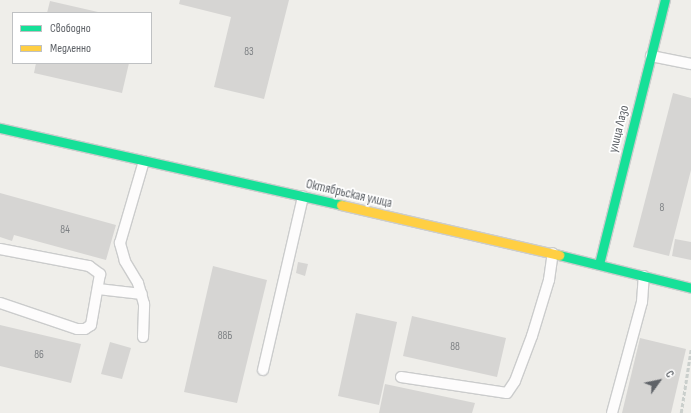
<!DOCTYPE html>
<html>
<head>
<meta charset="utf-8">
<style>
  body { margin:0 }
  #map { position:relative; width:691px; height:413px; overflow:hidden; background:#efeeea; font-family:"Sofia Sans Condensed",sans-serif }
  div>[style] { position:absolute }
  [style*='--x'] { left:calc(var(--x)*1px); top:calc(var(--y)*1px); width:calc(var(--w)*1px); rotate:calc(var(--a)*1deg) }
  .building>* { inset:0; background:#d6d5d3 }
  .path>* { height:2.5px; margin-top:-1.25px; transform-origin:0; background:repeating-linear-gradient(90deg,#cacfcc 0 4px,transparent 0 6px) }
  .roads { filter:drop-shadow(1px 0 #cbcccc) drop-shadow(-1px 0 #cbcccc) drop-shadow(0 1px #cbcccc) drop-shadow(0 -1px #cbcccc) }
  .lane>* { height:10px; margin:-5px; padding:0 5px; transform-origin:5px; border-radius:5px; background:#fdfcfc }
  .fast>* { height:9px; margin:-4.5px; padding:0 4.5px; transform-origin:4.5px; border-radius:4.5px; background:#16e098 }
  .slow>* { height:9px; margin:-4.5px; padding:0 4.5px; transform-origin:4.5px; border-radius:4.5px; background:#ffcf43 }
  span { translate:-50% -50%; white-space:nowrap; text-align:center; line-height:1.15; -webkit-text-stroke:3.5px #fff; paint-order:stroke }
  .number-label { font-size:11px; color:#7e8184 }
  .number-label span { -webkit-text-stroke-width:0 }
  .street-label { font-size:13px; color:#5f6368 }
  .legend { position:absolute; left:12px; top:12px; width:140px; height:52px; box-sizing:border-box; background:#fff; border:1px solid #bfc1c3; margin:0; padding:5px 7px; list-style:none; font-size:12px; color:#5f6368 }
  .legend li { display:flex; align-items:center; gap:8px; height:20px }
  .legend b { width:20px; border:1px solid #bfc1c3 }
  .north { position:absolute; left:639px; top:361px; width:40px; height:40px; -webkit-text-stroke:3px #fff; paint-order:stroke; rotate:57deg; font-size:11px; font-weight:700; line-height:16px; text-align:center; color:#5f6368 }
  .north::after { content:''; display:block; margin:auto; width:14px; height:18px; background:#5f6368; clip-path:polygon(50% 0,100% 100%,50% 72%,0 100%) }
</style>
</head>
<body>
<div id="map">
  <div class="building">
    <i style="clip-path:polygon(180px 0,289px 0,264px 99px,214px 87px,231px 17px,179px 4px)"></i>
    <i style="clip-path:polygon(50px 1px,98px 12px,98px 13px,47px 13px)"></i>
    <i style="clip-path:polygon(36px 63px,129px 63px,122px 93px,34px 73px)"></i>
    <i style="clip-path:polygon(673px 93px,691px 98px,691px 170px,669px 256px,633px 247px)"></i>
    <i style="clip-path:polygon(0 193px,116px 225px,106px 260px,14px 235px,12px 241px,0 237px)"></i>
    <i style="clip-path:polygon(675px 239px,691px 242px,691px 260px,672px 256px)"></i>
    <i style="clip-path:polygon(298px 262px,308px 264px,305px 276px,296px 273px)"></i>
    <i style="clip-path:polygon(213px 266px,267px 280px,237px 403px,184px 392px)"></i>
    <i style="clip-path:polygon(356px 313px,397px 322px,379px 405px,338px 396px)"></i>
    <i style="clip-path:polygon(412px 316px,506px 338px,497px 377px,403px 356px)"></i>
    <i style="clip-path:polygon(0 325px,81px 344px,71px 383px,0 366px)"></i>
    <i style="clip-path:polygon(640px 338px,686px 349px,671px 413px,622px 413px)"></i>
    <i style="clip-path:polygon(110px 342px,131px 348px,122px 379px,101px 374px)"></i>
    <i style="clip-path:polygon(385px 384px,475px 403px,472px 413px,379px 413px)"></i>
  </div>
  <div class="path">
    <i style="--x:681;--y:413;--w:65;--a:-81.1"></i>
  </div>
  <div class="roads">
    <div class="lane">
      <i style="--x:651;--y:56;--w:41;--a:11.3"></i>
      <i style="--x:0;--y:249;--w:91;--a:10.8"></i>
      <i style="--x:89;--y:266;--w:14;--a:36"></i>
      <i style="--x:100;--y:274;--w:52;--a:100"></i>
      <i style="--x:91;--y:325;--w:7;--a:146"></i>
      <i style="--x:85;--y:329;--w:8;--a:180"></i>
      <i style="--x:77;--y:329;--w:81;--a:-161.3"></i>
      <i style="--x:98;--y:289;--w:44;--a:6.5"></i>
      <i style="--x:143;--y:337;--w:33;--a:-88"></i>
      <i style="--x:144;--y:304;--w:22;--a:-106"></i>
      <i style="--x:138;--y:283;--w:26;--a:-121"></i>
      <i style="--x:125;--y:261;--w:19;--a:-106"></i>
      <i style="--x:120;--y:243;--w:85;--a:-73.7"></i>
      <i style="--x:263;--y:370;--w:178;--a:-77"></i>
      <i style="--x:401;--y:377;--w:107;--a:8.6"></i>
      <i style="--x:507;--y:393;--w:14;--a:-56"></i>
      <i style="--x:515;--y:381;--w:48;--a:-69.3"></i>
      <i style="--x:532;--y:336;--w:59;--a:-73.1"></i>
      <i style="--x:549;--y:280;--w:27;--a:-82"></i>
      <i style="--x:612;--y:413;--w:115;--a:-74.9"></i>
      <i style="--x:642;--y:302;--w:26;--a:-86"></i>
    </div>
    <div class="fast">
      <i style="--x:0;--y:128;--w:350;--a:12.7"></i>
      <i style="--x:559;--y:255;--w:136;--a:14"></i>
      <i style="--x:599;--y:264;--w:272;--a:-76"></i>
    </div>
    <div class="slow">
      <i style="--x:341;--y:205;--w:224;--a:12.9"></i>
    </div>
  </div>
  <div class="number-label">
    <span style="left:249px;top:52px">83</span>
    <span style="left:662px;top:208px">8</span>
    <span style="left:65px;top:230px">84</span>
    <span style="left:225px;top:336px">88Б</span>
    <span style="left:455px;top:347px">88</span>
    <span style="left:39px;top:355px">86</span>
  </div>
  <div class="street-label">
    <span style="left:619px;top:129px;rotate:-76deg">улица Лазо</span>
    <span style="left:349px;top:194px;rotate:13deg">Октябрьская улица</span>
  </div>
  <ul class="legend">
  <li><b style="height:5px;background:#16e098"></b>Свободно</li>
  <li><b style="height:5px;background:#ffcf43"></b>Медленно</li>
  </ul>
  <div class="north">С</div>
</div>
</body>
</html>
